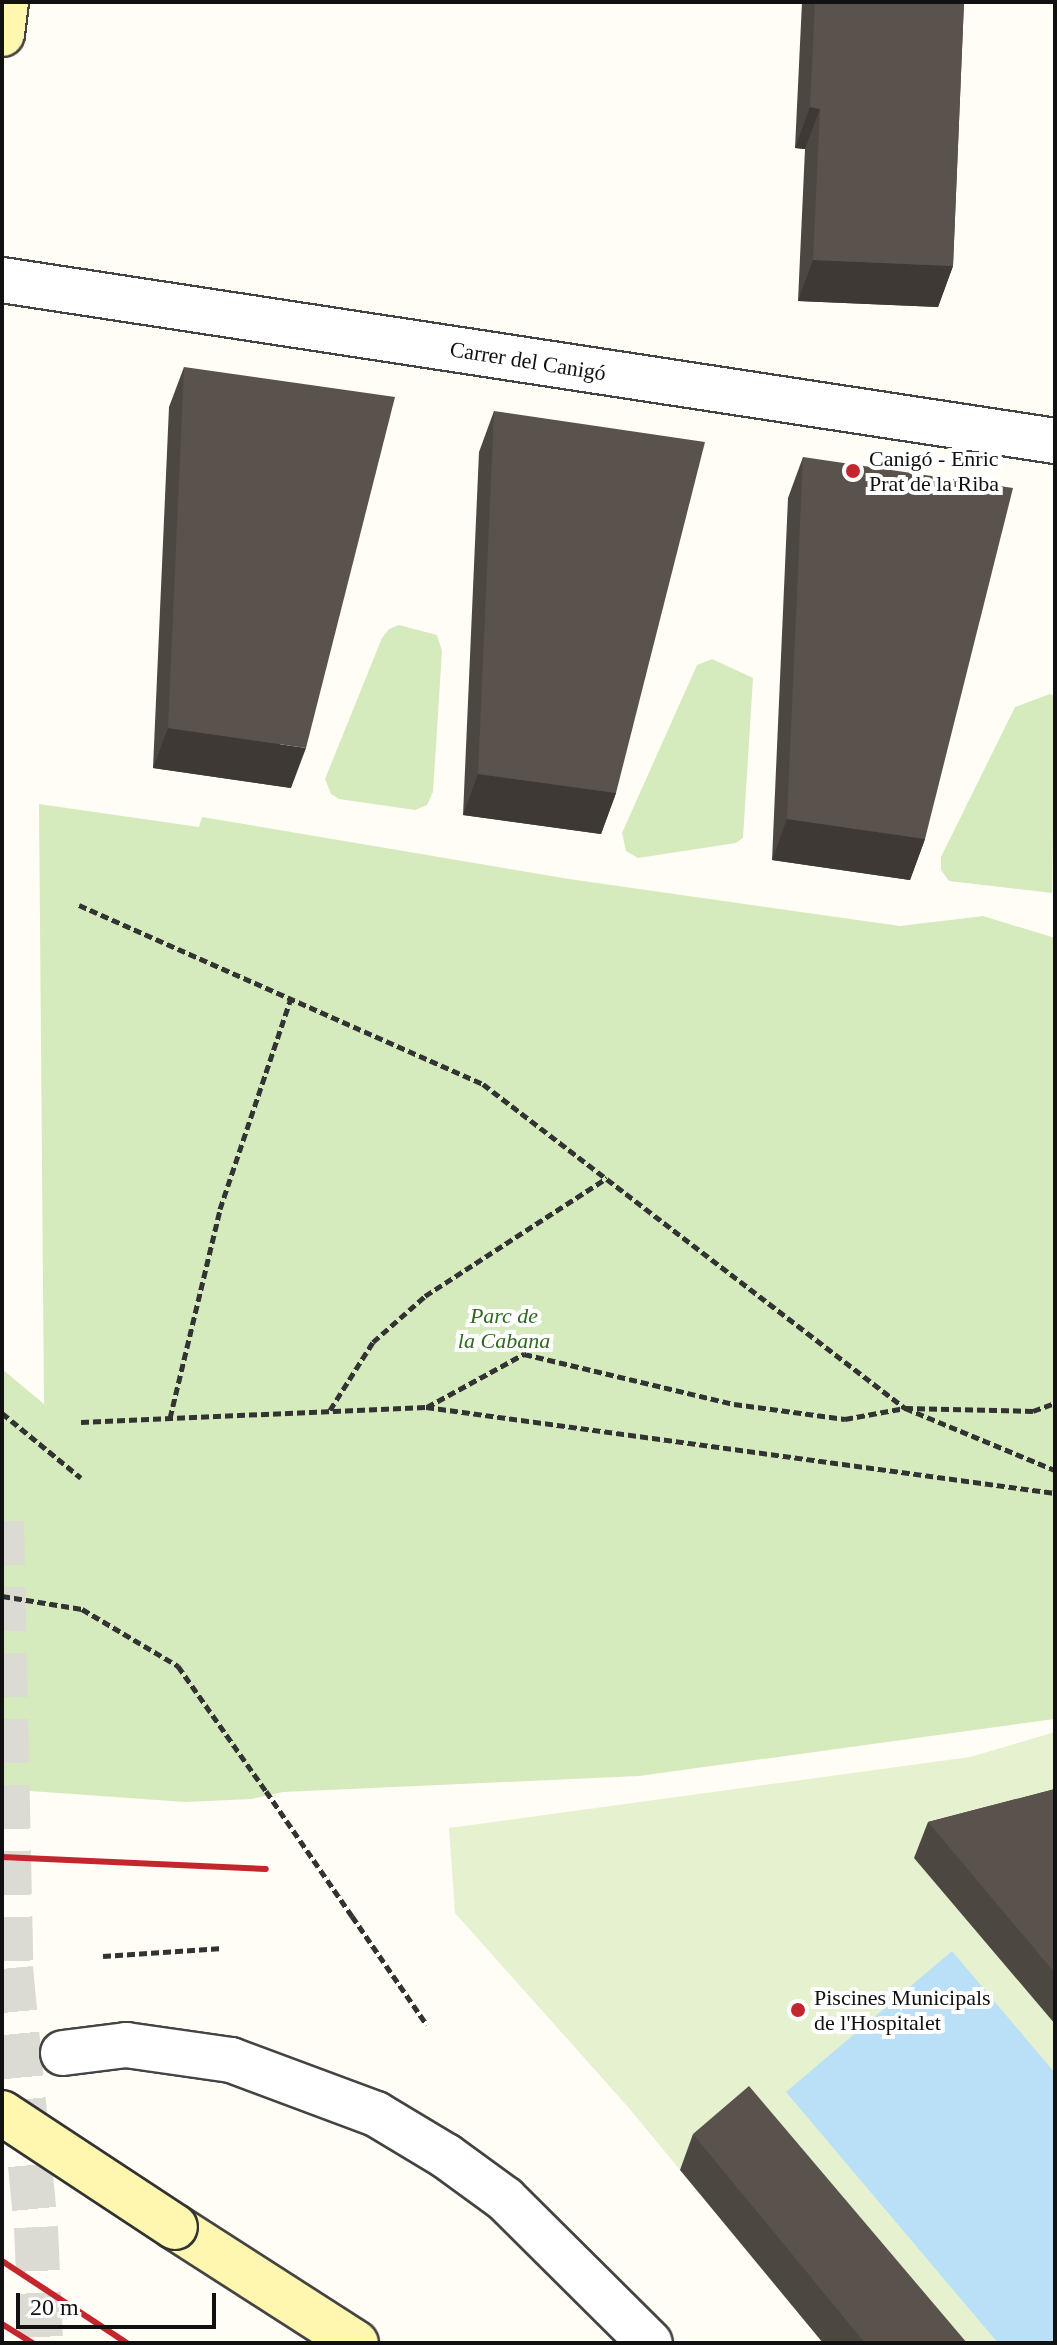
<!DOCTYPE html>
<html>
<head>
<meta charset="utf-8">
<style>
  body { margin:0 }
  #map { position:relative; width:1057px; height:2345px; overflow:hidden; background:#fffdf5; font-family:Georgia,serif }
  div>[style] { position:absolute }
  [style*='--x'] { left:calc(var(--x)*1px); top:calc(var(--y)*1px); width:calc(var(--w)*1px); rotate:calc(var(--a)*1deg) }
  .green>* { inset:0; background:#d5ebbd }
  .pitch>* { inset:0; background:#e6f2cf }
  .water>* { inset:0; background:#b9e0f7 }
  .secondary-tunnel>* { height:44px; margin-top:-22px; transform-origin:0; background:repeating-linear-gradient(90deg,#dbdad3 0 44px,transparent 0 66px) }
  .path>* { height:5px; margin-top:-2.5px; transform-origin:0; background:repeating-linear-gradient(90deg,#333 0 8px,transparent 0 12px) }
  .roads { filter:drop-shadow(2px 0 #444) drop-shadow(-2px 0 #444) drop-shadow(0 2px #444) drop-shadow(0 -2px #444) }
  .street>* { height:44px; margin:-22px; padding:0 22px; transform-origin:22px; border-radius:22px; background:#fff }
  .secondary>* { height:44px; margin:-22px; padding:0 22px; transform-origin:22px; border-radius:22px; background:#fff6b0 }
  .rail>* { height:6px; margin:-3px; padding:0 3px; transform-origin:3px; border-radius:3px; background:#c4262e }
  .path-bridge>* { height:5px; margin-top:-2.5px; transform-origin:0; background:repeating-linear-gradient(90deg,#333 0 8px,transparent 0 12px) }
  .bridges { filter:drop-shadow(2px 0 #333) drop-shadow(-2px 0 #333) drop-shadow(0 2px #333) drop-shadow(0 -2px #333) }
  .secondary-bridge>* { height:44px; margin:-22px; padding:0 22px; transform-origin:22px; border-radius:22px; background:#fff6b0 }
  .wall>* { inset:0; background:#4d4742 }
  .shaded-wall>* { inset:0; background:#3f3936 }
  .building>* { inset:0; background:#5a524d }
  .dots>* { width:22px; height:22px; translate:-50% -50%; box-sizing:border-box; border:4px solid #fff; border-radius:50% }
  span { translate:-50% -50%; white-space:nowrap; text-align:center; line-height:1.15; -webkit-text-stroke:8px #fff; paint-order:stroke }
  .street-label { font-size:22px; color:#111 }
  .poi-label { font-size:22px; color:#111 }
  .left { translate:0 -50%; text-align:left }
  .park-label { font-size:22px; color:#2f6b1f; font-style:italic }
  .frame { position:absolute; inset:0; border:4px solid #111; pointer-events:none }
  .scale { position:absolute; left:16px; top:2293px; width:200px; height:36px; box-sizing:border-box; border:4px solid #111; border-top:0; padding-left:10px; font-size:24px; line-height:28px; white-space:nowrap; color:#111; -webkit-text-stroke:6px #fff; paint-order:stroke }
</style>
</head>
<body>
<div id="map">
  <div class="green">
    <i style="clip-path:polygon(399px 625px,437px 635px,442px 651px,433px 792px,427px 805px,415px 810px,339px 799px,331px 794px,325px 779px,382px 638px,389px 629px)"></i>
    <i style="clip-path:polygon(712px 659px,753px 678px,743px 838px,736px 843px,638px 858px,626px 851px,622px 833px,697px 665px)"></i>
    <i style="clip-path:polygon(1050px 694px,1055px 696px,1052px 893px,949px 881px,941px 870px,941px 857px,1015px 707px)"></i>
    <i style="clip-path:polygon(39px 804px,199px 827px,202px 817px,569px 879px,900px 926px,983px 916px,1055px 938px,1055px 1719px,639px 1776px,283px 1792px,252px 1799px,185px 1802px,2px 1789px,2px 1369px,44px 1404px)"></i>
  </div>
  <div class="pitch">
    <i style="clip-path:polygon(1055px 1732px,1055px 2343px,823px 2343px,628px 2107px,455px 1913px,449px 1828px,970px 1757px)"></i>
  </div>
  <div class="water">
    <i style="clip-path:polygon(952px 1951px,1055px 2073px,1055px 2343px,998px 2343px,786px 2092px)"></i>
  </div>
  <div class="secondary-tunnel">
    <i style="--x:2;--y:1521;--w:447;--a:88.8"></i>
    <i style="--x:11;--y:1968;--w:260;--a:84.5"></i>
    <i style="--x:36;--y:2227;--w:116;--a:87.5"></i>
  </div>
  <div class="path">
    <i style="--x:79;--y:905;--w:442;--a:23.9"></i>
    <i style="--x:483;--y:1084;--w:532;--a:37.52"></i>
    <i style="--x:905;--y:1408;--w:162;--a:22.5"></i>
    <i style="--x:427;--y:1407;--w:111;--a:-28.7"></i>
    <i style="--x:524;--y:1354;--w:216;--a:13.4"></i>
    <i style="--x:734;--y:1404;--w:112;--a:7.7"></i>
    <i style="--x:845;--y:1419;--w:61;--a:-10.4"></i>
    <i style="--x:905;--y:1408;--w:128;--a:1.3"></i>
    <i style="--x:1033;--y:1411;--w:23;--a:-20"></i>
    <i style="--x:330;--y:1410;--w:80;--a:-57.7"></i>
    <i style="--x:373;--y:1342;--w:69;--a:-41.5"></i>
    <i style="--x:425;--y:1296;--w:217;--a:-33"></i>
    <i style="--x:2;--y:1413;--w:102;--a:39.4"></i>
    <i style="--x:170;--y:1418;--w:215;--a:-76.5"></i>
    <i style="--x:220;--y:1209;--w:223;--a:-71.4"></i>
    <i style="--x:81;--y:1422;--w:345;--a:-2.5"></i>
    <i style="--x:426;--y:1407;--w:635;--a:7.79"></i>
    <i style="--x:2;--y:1596;--w:81;--a:9.2"></i>
    <i style="--x:82;--y:1609;--w:112;--a:30.7"></i>
    <i style="--x:178;--y:1666;--w:153;--a:54.9"></i>
    <i style="--x:352;--y:1916;--w:132;--a:55.5"></i>
    <i style="--x:103;--y:1956;--w:120;--a:-3.8"></i>
  </div>
  <div class="roads">
    <div class="street">
      <i style="--x:2;--y:280;--w:1065;--a:8.69"></i>
      <i style="--x:63;--y:2053;--w:64;--a:-7.2"></i>
      <i style="--x:126;--y:2045;--w:106;--a:8.1"></i>
      <i style="--x:231;--y:2060;--w:155;--a:20.4"></i>
      <i style="--x:376;--y:2114;--w:82;--a:31"></i>
      <i style="--x:446;--y:2156;--w:73;--a:36.1"></i>
      <i style="--x:505;--y:2199;--w:204;--a:44.8"></i>
    </div>
    <div class="secondary">
      <i style="--x:2;--y:34;--w:32;--a:-83"></i>
      <i style="--x:175;--y:2227;--w:215;--a:32.7"></i>
    </div>
  </div>
  <div class="rail">
    <i style="--x:2;--y:1857;--w:264;--a:2.6"></i>
    <i style="--x:2;--y:2261;--w:149;--a:33.3"></i>
    <i style="--x:2;--y:2324;--w:36;--a:32"></i>
  </div>
  <div class="path-bridge">
    <i style="--x:266;--y:1791;--w:152;--a:55.5"></i>
  </div>
  <div class="bridges">
    <div class="secondary-bridge">
      <i style="--x:2;--y:2113;--w:207;--a:33.4"></i>
    </div>
  </div>
  <div class="wall">
    <i style="clip-path:polygon(802px 2px,964px 2px,953px 266px,938px 307px,798px 301px,805px 149px,795px 148px)"></i>
    <i style="clip-path:polygon(184px 367px,291px 788px,153px 768px,169px 407px)"></i>
    <i style="clip-path:polygon(494px 411px,616px 793px,601px 834px,463px 815px,479px 452px)"></i>
    <i style="clip-path:polygon(803px 457px,925px 839px,910px 880px,772px 860px,788px 498px)"></i>
    <i style="clip-path:polygon(1055px 1789px,1055px 2024px,914px 1858px,928px 1822px)"></i>
    <i style="clip-path:polygon(693px 2134px,967px 2343px,823px 2343px,680px 2170px)"></i>
  </div>
  <div class="shaded-wall">
    <i style="clip-path:polygon(810px 107px,820px 109px,805px 149px,795px 148px)"></i>
    <i style="clip-path:polygon(813px 260px,953px 266px,938px 307px,798px 301px)"></i>
    <i style="clip-path:polygon(168px 728px,306px 748px,291px 788px,153px 768px)"></i>
    <i style="clip-path:polygon(478px 774px,616px 793px,601px 834px,463px 815px)"></i>
    <i style="clip-path:polygon(787px 819px,925px 839px,910px 880px,772px 860px)"></i>
  </div>
  <div class="building">
    <i style="clip-path:polygon(815px 2px,964px 2px,953px 266px,813px 260px,820px 109px,810px 107px)"></i>
    <i style="clip-path:polygon(184px 367px,395px 397px,306px 748px,168px 728px)"></i>
    <i style="clip-path:polygon(494px 411px,705px 442px,616px 793px,478px 774px)"></i>
    <i style="clip-path:polygon(803px 457px,1013px 488px,925px 839px,787px 819px)"></i>
    <i style="clip-path:polygon(1055px 1789px,1055px 1973px,928px 1822px)"></i>
    <i style="clip-path:polygon(749px 2086px,967px 2343px,865px 2343px,693px 2134px)"></i>
  </div>
  <div class="dots">
    <i style="left:853px;top:471px;background:#c4262e"></i>
    <i style="left:798px;top:2010px;background:#c4262e"></i>
  </div>
  <div class="street-label">
    <span style="left:528px;top:361px;rotate:9deg">Carrer del Canigó</span>
  </div>
  <div class="poi-label">
    <span class="left" style="left:869px;top:471px">Canigó - Enric<br>Prat de la Riba</span>
    <span class="left" style="left:814px;top:2010px">Piscines Municipals<br>de l'Hospitalet</span>
  </div>
  <div class="park-label">
    <span style="left:504px;top:1328px">Parc de<br>la Cabana</span>
  </div>
  <div class="frame"></div>
  <div class="scale">20 m</div>
</div>
</body>
</html>
